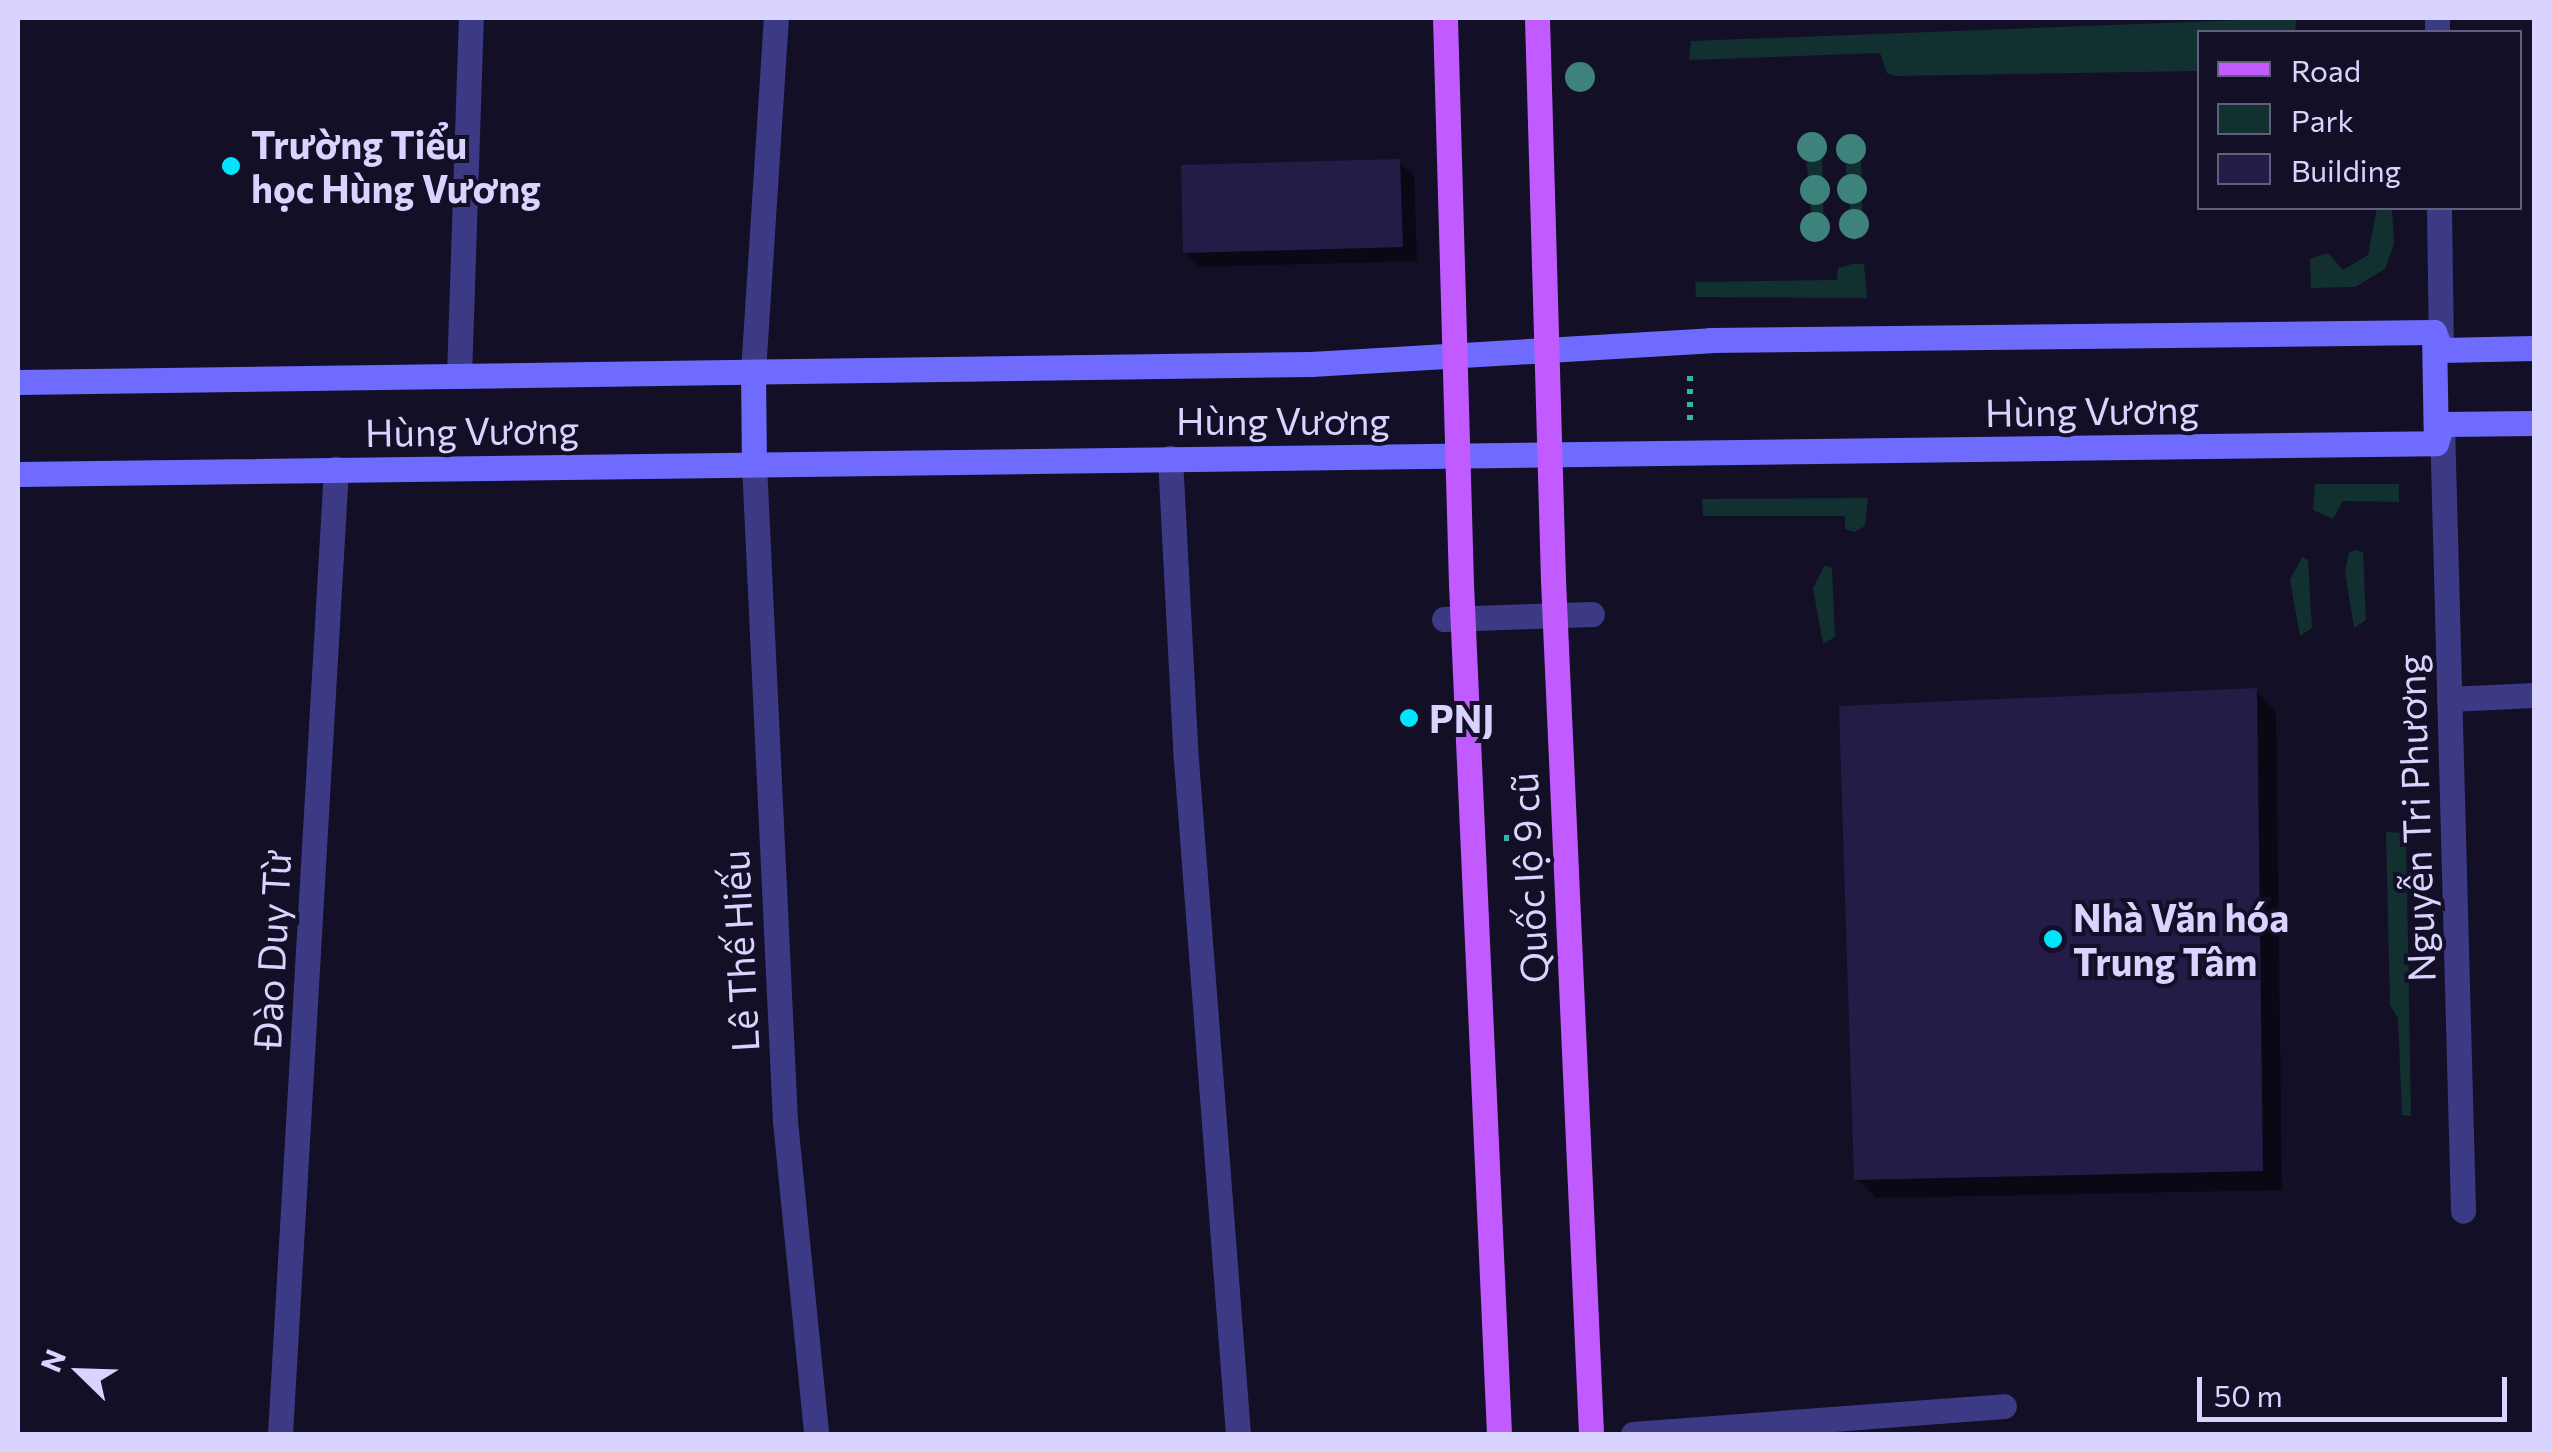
<!DOCTYPE html>
<html>
<head>
<meta charset="utf-8">
<style>
  body { margin:0 }
  #map { position:relative; width:2552px; height:1452px; overflow:hidden; background:#130f26; font-family:Commissioner,sans-serif }
  div>[style] { position:absolute }
  [style*='--x'] { left:calc(var(--x)*1px); top:calc(var(--y)*1px); width:calc(var(--w)*1px); rotate:calc(var(--a)*1deg) }
  .green>* { inset:0; background:#12302f }
  .shadow>* { inset:0; background:#0007 }
  .building>* { inset:0; background:#241b47 }
  .path>* { height:6px; margin-top:-3px; transform-origin:0; background:repeating-linear-gradient(90deg,#2fb8b0 0 5px,transparent 0 13px) }
  .street>* { height:25px; margin:-12.5px; padding:0 12.5px; transform-origin:12.5px; border-radius:12.5px; background:#3d3a85 }
  .secondary>* { height:25px; margin:-12.5px; padding:0 12.5px; transform-origin:12.5px; border-radius:12.5px; background:#6f6bff }
  .primary>* { height:25px; margin:-12.5px; padding:0 12.5px; transform-origin:12.5px; border-radius:12.5px; background:#c25bff }
  .trees>* { width:30px; height:30px; margin:-15px; border-radius:50%; background:#3d827b }
  .dots>* { width:28px; height:28px; translate:-50% -50%; box-sizing:border-box; border:5px solid #130f26; border-radius:50% }
  span { translate:-50% -50%; white-space:nowrap; text-align:center; line-height:1.15; -webkit-text-stroke:8px #130f26; paint-order:stroke }
  .poi-label { font-size:38px; color:#d9d4ff; font-weight:700 }
  .left { translate:0 -50%; text-align:left }
  .street-label { font-size:38px; color:#d9d4ff }
  .frame { position:absolute; inset:0; border:20px solid #d9d4ff; pointer-events:none }
  .legend { position:absolute; left:2197px; top:30px; width:325px; height:180px; box-sizing:border-box; background:#130f26; border:2px solid #625e7d; margin:0; padding:12px 18px; list-style:none; font-size:30px; color:#d9d4ff }
  .legend li { display:flex; align-items:center; gap:20px; height:50px }
  .legend b { width:50px; border:2px solid #625e7d }
  .north { position:absolute; left:30px; top:1322px; width:100px; height:100px; -webkit-text-stroke:8px #130f26; paint-order:stroke; rotate:293deg; font-size:28px; font-weight:700; line-height:40px; text-align:center; color:#d9d4ff }
  .north::after { content:''; display:block; margin:auto; width:35px; height:45px; background:#d9d4ff; clip-path:polygon(50% 0,100% 100%,50% 72%,0 100%) }
  .scale { position:absolute; left:2197px; top:1377px; width:310px; height:45px; box-sizing:border-box; border:5px solid #d9d4ff; border-top:0; padding-left:12px; font-size:30px; line-height:35px; white-space:nowrap; color:#d9d4ff; -webkit-text-stroke:8px #130f26; paint-order:stroke }
</style>
</head>
<body>
<div id="map">
  <div class="green">
    <i style="clip-path:polygon(2296px 18px,2295px 32px,2200px 32px,2199px 71px,1895px 76px,1887px 73px,1880px 53px,1689px 60px,1691px 41px)"></i>
    <i style="clip-path:polygon(1850px 135px,1861px 155px,1863px 235px,1853px 241px,1844px 148px)"></i>
    <i style="clip-path:polygon(1811px 136px,1822px 154px,1824px 235px,1814px 241px,1805px 147px)"></i>
    <i style="clip-path:polygon(2377px 208px,2392px 208px,2394px 244px,2385px 269px,2355px 287px,2311px 288px,2310px 259px,2328px 253px,2343px 270px,2368px 255px)"></i>
    <i style="clip-path:polygon(1852px 264px,1864px 264px,1867px 298px,1696px 297px,1695px 282px,1837px 280px,1838px 268px)"></i>
    <i style="clip-path:polygon(2315px 484px,2399px 484px,2399px 502px,2343px 501px,2333px 519px,2313px 510px)"></i>
    <i style="clip-path:polygon(1868px 498px,1865px 526px,1854px 532px,1845px 529px,1845px 516px,1703px 516px,1702px 499px)"></i>
    <i style="clip-path:polygon(2356px 550px,2363px 552px,2366px 620px,2354px 628px,2345px 572px,2349px 552px)"></i>
    <i style="clip-path:polygon(2302px 557px,2308px 560px,2312px 628px,2300px 636px,2290px 580px)"></i>
    <i style="clip-path:polygon(1825px 565px,1832px 568px,1835px 637px,1823px 644px,1813px 588px)"></i>
    <i style="clip-path:polygon(2386px 832px,2406px 833px,2411px 1116px,2402px 1115px,2398px 1018px,2390px 1005px)"></i>
  </div>
  <div class="shadow">
    <i style="clip-path:polygon(1399px 161px,1414px 176px,1417px 261px,1200px 267px,1185px 252px)"></i>
    <i style="clip-path:polygon(2256px 691px,2276px 711px,2282px 1190px,1876px 1198px,1856px 1178px)"></i>
  </div>
  <div class="building">
    <i style="clip-path:polygon(1400px 159px,1403px 247px,1183px 253px,1181px 165px)"></i>
    <i style="clip-path:polygon(2257px 688px,2263px 1171px,1854px 1180px,1839px 706px)"></i>
  </div>
  <div class="path">
    <i style="--x:1690;--y:420;--w:48;--a:-90"></i>
    <i style="--x:1504;--y:838;--w:27;--a:0"></i>
  </div>
  <div class="street">
    <i style="--x:2437;--y:18;--w:14;--a:90"></i>
    <i style="--x:2439;--y:208;--w:142;--a:89.2"></i>
    <i style="--x:753;--y:372;--w:355;--a:-86.3"></i>
    <i style="--x:459;--y:376;--w:358;--a:-88.1"></i>
    <i style="--x:2442;--y:424;--w:787;--a:88.47"></i>
    <i style="--x:1170;--y:458;--w:302;--a:87"></i>
    <i style="--x:1186;--y:760;--w:676;--a:85.59"></i>
    <i style="--x:754;--y:464;--w:658;--a:87.3"></i>
    <i style="--x:785;--y:1121;--w:315;--a:84.3"></i>
    <i style="--x:1444;--y:619;--w:148;--a:-1.9"></i>
    <i style="--x:2449;--y:699;--w:85;--a:-2.7"></i>
    <i style="--x:280;--y:1434;--w:967;--a:-86.68"></i>
    <i style="--x:1633;--y:1434;--w:372;--a:-4.3"></i>
  </div>
  <div class="secondary">
    <i style="--x:2434;--y:333;--w:110;--a:89"></i>
    <i style="--x:753;--y:372;--w:92;--a:89.4"></i>
    <i style="--x:18;--y:382;--w:1293;--a:-0.8"></i>
    <i style="--x:1311;--y:364;--w:400;--a:-3.4"></i>
    <i style="--x:1710;--y:340;--w:724;--a:-0.63"></i>
    <i style="--x:2434;--y:332;--w:19;--a:69"></i>
    <i style="--x:2441;--y:350;--w:93;--a:-1.2"></i>
    <i style="--x:18;--y:474;--w:2418;--a:-0.73"></i>
    <i style="--x:2436;--y:443;--w:20;--a:-72"></i>
    <i style="--x:2442;--y:424;--w:92;--a:-0.6"></i>
  </div>
  <div class="primary">
    <i style="--x:1445;--y:18;--w:566;--a:88.38"></i>
    <i style="--x:1461;--y:584;--w:851;--a:87.44"></i>
    <i style="--x:1537;--y:18;--w:562;--a:88.37"></i>
    <i style="--x:1553;--y:580;--w:855;--a:87.45"></i>
  </div>
  <div class="trees">
    <i style="left:1580px;top:77px"></i>
    <i style="left:1812px;top:147px"></i>
    <i style="left:1851px;top:149px"></i>
    <i style="left:1852px;top:189px"></i>
    <i style="left:1815px;top:190px"></i>
    <i style="left:1854px;top:224px"></i>
    <i style="left:1815px;top:227px"></i>
  </div>
  <div class="dots">
    <i style="left:231px;top:166px;background:#00e5ff"></i>
    <i style="left:1409px;top:718px;background:#00e5ff"></i>
    <i style="left:2053px;top:939px;background:#00e5ff"></i>
  </div>
  <div class="poi-label">
    <span class="left" style="left:251px;top:166px">Trường Tiểu<br>học Hùng Vương</span>
    <span class="left" style="left:1429px;top:718px">PNJ</span>
    <span class="left" style="left:2073px;top:939px">Nhà Văn hóa<br>Trung Tâm</span>
  </div>
  <div class="street-label">
    <span style="left:2092px;top:410px;rotate:-1deg">Hùng Vương</span>
    <span style="left:1283px;top:420px">Hùng Vương</span>
    <span style="left:472px;top:430px;rotate:-1deg">Hùng Vương</span>
    <span style="left:2415px;top:818px;rotate:-92deg">Nguyễn Tri Phương</span>
    <span style="left:1528px;top:878px;rotate:-93deg">Quốc lộ 9 cũ</span>
    <span style="left:271px;top:950px;rotate:-87deg">Đào Duy Từ</span>
    <span style="left:739px;top:951px;rotate:-93deg">Lê Thế Hiếu</span>
  </div>
  <div class="frame"></div>
  <ul class="legend">
  <li><b style="height:12px;background:#c25bff"></b>Road</li>
  <li><b style="height:28px;background:#12302f"></b>Park</li>
  <li><b style="height:28px;background:#241b47"></b>Building</li>
  </ul>
  <div class="north">N</div>
  <div class="scale">50 m</div>
</div>
</body>
</html>
